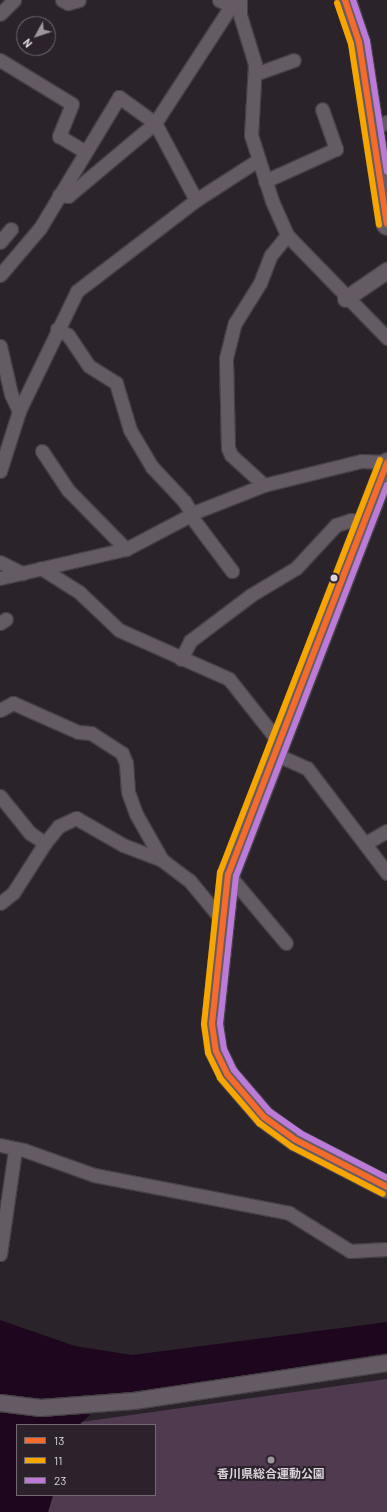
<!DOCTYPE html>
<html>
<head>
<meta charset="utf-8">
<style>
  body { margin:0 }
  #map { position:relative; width:387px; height:1512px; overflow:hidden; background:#2a242a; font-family:Barlow,"Noto Sans JP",sans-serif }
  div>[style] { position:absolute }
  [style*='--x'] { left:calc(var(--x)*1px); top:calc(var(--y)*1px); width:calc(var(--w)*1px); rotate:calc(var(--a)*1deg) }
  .green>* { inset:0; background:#503a50 }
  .water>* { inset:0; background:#1f061f }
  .roads { filter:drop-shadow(1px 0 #454145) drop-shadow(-1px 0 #454145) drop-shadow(0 1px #454145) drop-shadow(0 -1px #454145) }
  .minor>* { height:13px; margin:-6.5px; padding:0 6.5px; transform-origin:6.5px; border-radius:6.5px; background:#645b64 }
  .tertiary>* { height:16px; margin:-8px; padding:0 8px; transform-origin:8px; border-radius:8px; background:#645b64 }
  .primary>* { height:21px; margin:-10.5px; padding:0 10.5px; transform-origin:10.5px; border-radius:10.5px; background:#665b66 }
  .bus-1>* { height:6px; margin:-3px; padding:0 3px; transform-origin:3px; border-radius:3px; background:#f36c2b }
  .bus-2>* { height:6px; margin:-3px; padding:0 3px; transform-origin:3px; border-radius:3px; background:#f7a600 }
  .bus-3>* { height:6px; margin:-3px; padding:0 3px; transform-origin:3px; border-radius:3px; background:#bd7bd9 }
  .dots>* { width:11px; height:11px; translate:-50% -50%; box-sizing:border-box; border:2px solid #2c222c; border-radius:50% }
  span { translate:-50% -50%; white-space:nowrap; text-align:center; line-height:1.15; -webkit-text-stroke:4px #2c222c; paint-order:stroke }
  .poi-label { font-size:12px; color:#dbd4db; font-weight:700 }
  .legend { position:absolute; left:16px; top:1424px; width:140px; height:72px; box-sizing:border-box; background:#2c222c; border:1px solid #726972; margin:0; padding:5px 7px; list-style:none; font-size:12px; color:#dbd4db }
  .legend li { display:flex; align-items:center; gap:8px; height:20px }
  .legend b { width:20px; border:1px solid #726972 }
  .north { position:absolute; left:16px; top:16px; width:40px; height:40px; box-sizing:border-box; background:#2c222c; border:1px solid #726972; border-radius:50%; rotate:230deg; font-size:11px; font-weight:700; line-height:16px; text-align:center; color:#dbd4db }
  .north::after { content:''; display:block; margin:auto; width:14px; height:18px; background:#9d969d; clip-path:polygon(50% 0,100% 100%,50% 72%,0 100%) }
</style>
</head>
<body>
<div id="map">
  <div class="green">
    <i style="clip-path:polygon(387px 1379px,387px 1512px,48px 1512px,53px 1495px,155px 1495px,155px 1425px,79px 1425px,81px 1422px)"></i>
  </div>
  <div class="water">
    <i style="clip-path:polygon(0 1320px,75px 1346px,132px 1355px,387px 1322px,387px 1353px,127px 1394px,94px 1411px,79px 1425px,17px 1425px,17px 1495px,53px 1495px,48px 1512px,0 1512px)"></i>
  </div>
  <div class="roads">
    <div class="minor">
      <i style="--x:62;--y:0;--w:7;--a:27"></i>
      <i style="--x:68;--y:3;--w:11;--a:-15"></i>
      <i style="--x:219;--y:0;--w:21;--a:25"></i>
      <i style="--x:240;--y:0;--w:15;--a:90"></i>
      <i style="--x:240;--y:15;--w:51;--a:73"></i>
      <i style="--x:255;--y:64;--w:71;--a:93.2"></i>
      <i style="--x:251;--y:135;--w:69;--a:72.3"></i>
      <i style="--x:272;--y:201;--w:37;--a:66"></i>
      <i style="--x:287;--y:235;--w:144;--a:45.8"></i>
      <i style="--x:0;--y:14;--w:20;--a:-45"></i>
      <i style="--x:0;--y:60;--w:84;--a:31.4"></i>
      <i style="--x:72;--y:104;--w:35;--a:112"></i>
      <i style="--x:59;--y:136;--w:29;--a:31"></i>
      <i style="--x:255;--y:74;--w:41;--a:-19.7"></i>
      <i style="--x:373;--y:129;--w:16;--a:-27"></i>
      <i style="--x:265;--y:181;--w:78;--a:-24.3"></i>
      <i style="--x:336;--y:149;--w:42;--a:-109.3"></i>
      <i style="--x:59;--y:195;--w:9;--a:6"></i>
      <i style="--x:68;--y:196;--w:114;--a:-40"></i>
      <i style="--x:155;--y:123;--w:140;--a:-57"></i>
      <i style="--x:0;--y:242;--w:17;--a:-50"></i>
      <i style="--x:0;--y:275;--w:62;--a:-49.6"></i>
      <i style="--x:40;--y:228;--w:153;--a:-58.9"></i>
      <i style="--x:119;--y:97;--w:44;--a:35.8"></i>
      <i style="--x:155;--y:123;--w:87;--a:62"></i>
      <i style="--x:57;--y:329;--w:13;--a:29"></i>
      <i style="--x:68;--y:335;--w:37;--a:56"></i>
      <i style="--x:89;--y:366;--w:32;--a:32"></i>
      <i style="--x:116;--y:383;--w:49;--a:73.4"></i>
      <i style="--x:130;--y:430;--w:43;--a:59.3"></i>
      <i style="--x:152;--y:467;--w:47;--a:46.7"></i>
      <i style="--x:184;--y:501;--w:15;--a:58"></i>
      <i style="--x:0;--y:346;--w:49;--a:77.1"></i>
      <i style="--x:11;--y:394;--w:19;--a:65"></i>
      <i style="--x:42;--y:451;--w:47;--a:56.3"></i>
      <i style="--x:68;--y:490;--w:83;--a:45.5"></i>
      <i style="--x:0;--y:471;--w:63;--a:-72.4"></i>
      <i style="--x:19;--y:411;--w:133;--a:-64.2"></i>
      <i style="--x:77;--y:291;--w:150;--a:-37.4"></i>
      <i style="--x:196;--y:200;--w:74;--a:-32.8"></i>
      <i style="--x:264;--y:485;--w:45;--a:-137.7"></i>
      <i style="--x:231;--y:455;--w:8;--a:-113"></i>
      <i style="--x:228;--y:448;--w:90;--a:-91.3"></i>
      <i style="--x:226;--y:358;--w:36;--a:-76"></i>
      <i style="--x:235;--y:323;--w:47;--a:-58"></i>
      <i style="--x:260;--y:283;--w:30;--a:-69"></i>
      <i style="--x:271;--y:255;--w:26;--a:-51"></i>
      <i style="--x:190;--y:515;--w:70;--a:53.1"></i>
      <i style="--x:0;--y:562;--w:25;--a:27"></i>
      <i style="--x:41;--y:568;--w:45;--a:32.3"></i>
      <i style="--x:79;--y:592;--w:55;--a:43.5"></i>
      <i style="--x:119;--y:630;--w:120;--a:24"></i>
      <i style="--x:229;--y:679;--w:80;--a:51.6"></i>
      <i style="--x:0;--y:578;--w:129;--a:-13"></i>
      <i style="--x:126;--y:549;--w:81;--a:-27.8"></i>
      <i style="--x:198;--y:511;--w:71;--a:-21.5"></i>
      <i style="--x:264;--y:485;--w:100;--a:-13.9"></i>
      <i style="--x:361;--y:461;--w:26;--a:2"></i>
      <i style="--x:0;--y:623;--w:7;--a:-34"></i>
      <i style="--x:181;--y:659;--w:20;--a:-63"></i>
      <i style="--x:190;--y:641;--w:76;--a:-37"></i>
      <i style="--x:251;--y:595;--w:52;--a:-31"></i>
      <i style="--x:296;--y:568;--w:59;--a:-47.1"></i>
      <i style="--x:336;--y:525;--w:16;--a:-18"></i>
      <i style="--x:351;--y:520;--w:14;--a:8"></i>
      <i style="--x:0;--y:710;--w:15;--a:-28"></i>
      <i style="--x:13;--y:703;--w:71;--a:24"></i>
      <i style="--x:78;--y:732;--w:13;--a:4"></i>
      <i style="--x:91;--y:733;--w:37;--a:33"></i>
      <i style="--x:122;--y:753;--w:11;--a:68"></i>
      <i style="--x:126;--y:763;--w:29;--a:86"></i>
      <i style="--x:128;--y:792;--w:23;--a:70"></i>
      <i style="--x:136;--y:814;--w:53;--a:60.5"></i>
      <i style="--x:275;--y:754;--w:35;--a:24"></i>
      <i style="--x:307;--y:768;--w:132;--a:52.7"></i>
      <i style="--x:0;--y:796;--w:48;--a:51"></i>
      <i style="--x:30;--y:833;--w:18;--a:34"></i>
      <i style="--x:45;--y:843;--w:59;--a:122.6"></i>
      <i style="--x:13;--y:893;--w:16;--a:142"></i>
      <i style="--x:45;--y:843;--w:22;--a:-51"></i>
      <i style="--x:59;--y:826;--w:19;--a:-25"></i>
      <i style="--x:76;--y:818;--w:54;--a:29.9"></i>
      <i style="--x:123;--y:845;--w:42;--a:21"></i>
      <i style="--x:162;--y:860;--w:34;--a:37"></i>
      <i style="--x:189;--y:880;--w:52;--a:50.5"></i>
      <i style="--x:366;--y:843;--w:24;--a:-30"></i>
      <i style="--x:228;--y:874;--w:90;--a:50"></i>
      <i style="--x:0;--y:1145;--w:25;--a:12"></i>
      <i style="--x:24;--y:1150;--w:74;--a:19.7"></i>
      <i style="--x:94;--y:1175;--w:199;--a:11"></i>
      <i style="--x:289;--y:1213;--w:72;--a:31.9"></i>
      <i style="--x:350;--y:1251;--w:37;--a:-3"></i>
      <i style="--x:0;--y:1254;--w:105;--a:-81.8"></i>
    </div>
    <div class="tertiary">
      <i style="--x:346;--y:299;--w:50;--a:-34.3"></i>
      <i style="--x:0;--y:1403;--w:41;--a:7"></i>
      <i style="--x:41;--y:1408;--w:93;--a:-4.3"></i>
      <i style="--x:134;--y:1401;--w:256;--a:-8.5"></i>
    </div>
    <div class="primary">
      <i style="--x:345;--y:0;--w:44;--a:71.6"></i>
      <i style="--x:359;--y:42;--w:184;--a:81.3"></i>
      <i style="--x:387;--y:463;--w:441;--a:111.1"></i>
      <i style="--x:228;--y:874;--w:151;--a:96.1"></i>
      <i style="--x:212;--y:1024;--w:27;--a:82"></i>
      <i style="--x:216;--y:1051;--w:25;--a:64"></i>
      <i style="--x:227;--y:1074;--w:57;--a:49.3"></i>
      <i style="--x:264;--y:1117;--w:39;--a:36"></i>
      <i style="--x:296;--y:1140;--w:102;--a:27.3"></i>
    </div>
  </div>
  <div class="bus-1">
    <i style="--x:345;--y:0;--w:44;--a:71.6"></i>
    <i style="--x:359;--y:42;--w:184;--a:81.3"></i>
    <i style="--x:387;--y:463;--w:441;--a:111.1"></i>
    <i style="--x:228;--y:874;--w:151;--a:96.1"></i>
    <i style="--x:212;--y:1024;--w:27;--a:82"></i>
    <i style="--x:216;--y:1051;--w:25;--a:64"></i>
    <i style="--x:227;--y:1074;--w:57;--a:49.3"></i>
    <i style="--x:264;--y:1117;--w:39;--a:36"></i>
    <i style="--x:296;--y:1140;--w:102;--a:27.3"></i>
  </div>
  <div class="bus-2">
    <i style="--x:337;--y:3;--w:43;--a:71.1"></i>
    <i style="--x:351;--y:44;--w:183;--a:81.2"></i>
    <i style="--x:380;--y:460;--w:442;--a:111.2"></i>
    <i style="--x:220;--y:872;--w:153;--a:96"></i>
    <i style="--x:204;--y:1024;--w:29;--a:82"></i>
    <i style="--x:208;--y:1053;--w:28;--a:64"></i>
    <i style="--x:220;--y:1078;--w:60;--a:49.1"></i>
    <i style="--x:259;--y:1123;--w:41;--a:36"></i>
    <i style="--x:292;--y:1147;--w:102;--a:27.3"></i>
  </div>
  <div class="bus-3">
    <i style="--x:353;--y:0;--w:43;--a:71.1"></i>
    <i style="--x:367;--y:41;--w:132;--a:81.3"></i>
    <i style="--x:387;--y:485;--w:419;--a:111.1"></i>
    <i style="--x:236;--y:876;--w:149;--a:96.2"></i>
    <i style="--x:220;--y:1024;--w:25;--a:81"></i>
    <i style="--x:224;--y:1049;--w:23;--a:65"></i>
    <i style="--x:234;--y:1070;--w:54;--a:49.5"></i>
    <i style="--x:269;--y:1111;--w:38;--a:35"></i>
    <i style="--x:300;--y:1133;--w:98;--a:27.3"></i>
  </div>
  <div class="dots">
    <i style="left:334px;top:578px;background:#dbd4db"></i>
    <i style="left:271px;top:1460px;background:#9d969d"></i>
  </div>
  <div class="poi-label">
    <span style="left:271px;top:1474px">香川県総合運動公園</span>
  </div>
  <ul class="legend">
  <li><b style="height:5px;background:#f36c2b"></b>13</li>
  <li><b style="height:5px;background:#f7a600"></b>11</li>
  <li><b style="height:5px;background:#bd7bd9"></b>23</li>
  </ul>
  <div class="north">N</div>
</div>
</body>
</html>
